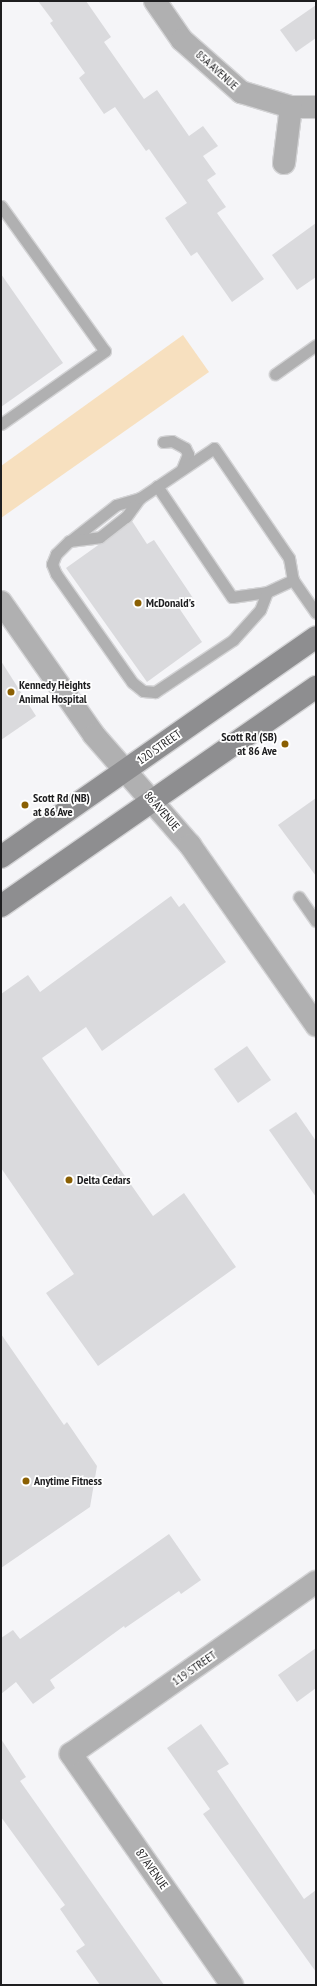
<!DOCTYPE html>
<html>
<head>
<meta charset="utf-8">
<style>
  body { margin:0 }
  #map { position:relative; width:317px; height:1986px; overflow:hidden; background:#f5f5f8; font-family:"PT Sans Narrow",sans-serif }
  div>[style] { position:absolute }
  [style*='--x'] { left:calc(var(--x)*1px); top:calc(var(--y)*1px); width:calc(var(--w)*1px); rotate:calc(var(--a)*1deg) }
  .green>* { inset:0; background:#f7e0bf }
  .building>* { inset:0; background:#dadadd }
  .roads { filter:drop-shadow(1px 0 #d3d3d5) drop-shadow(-1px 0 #d3d3d5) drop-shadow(0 1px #d3d3d5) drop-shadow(0 -1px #d3d3d5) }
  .lane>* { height:11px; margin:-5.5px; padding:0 5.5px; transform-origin:5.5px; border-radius:5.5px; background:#b0b0b1 }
  .street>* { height:22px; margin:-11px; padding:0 11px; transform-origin:11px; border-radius:11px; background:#b0b0b1 }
  .secondary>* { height:22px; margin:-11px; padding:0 11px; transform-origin:11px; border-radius:11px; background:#8e8e90 }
  .dots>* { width:11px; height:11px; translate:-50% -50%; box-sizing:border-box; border:2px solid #fff; border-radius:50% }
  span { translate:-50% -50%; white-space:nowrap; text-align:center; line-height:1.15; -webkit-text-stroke:3.5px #fff; paint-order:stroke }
  .street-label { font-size:12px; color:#1e1e20 }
  .poi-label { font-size:12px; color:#1e1e20; font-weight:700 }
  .left { translate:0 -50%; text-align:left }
  .right { translate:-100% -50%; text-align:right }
  .frame { position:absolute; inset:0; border:2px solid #1e1e20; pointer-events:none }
</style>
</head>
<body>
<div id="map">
  <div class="green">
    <i style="clip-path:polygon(183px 335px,209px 372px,1px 518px,1px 466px)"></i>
  </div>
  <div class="building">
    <i style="clip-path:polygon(38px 1px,86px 1px,111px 37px,104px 42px,144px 99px,157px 90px,189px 136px,203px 126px,218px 146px,203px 156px,216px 174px,207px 180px,226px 207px,217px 213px,264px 279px,232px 302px,197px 252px,191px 256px,165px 218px,187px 203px,149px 149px,146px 151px,115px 107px,104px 114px,79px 78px,85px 73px,50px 23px,53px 21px)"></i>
    <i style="clip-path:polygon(316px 5px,316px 38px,296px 52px,280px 30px)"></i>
    <i style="clip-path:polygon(316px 223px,316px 277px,297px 290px,272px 255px)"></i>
    <i style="clip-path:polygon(1px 274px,63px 363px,1px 407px)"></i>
    <i style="clip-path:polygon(132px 521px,147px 544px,154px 540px,193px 598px,179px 608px,202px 642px,147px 682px,66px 568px)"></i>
    <i style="clip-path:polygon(1px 661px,36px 716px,1px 740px)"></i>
    <i style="clip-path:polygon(316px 798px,316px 876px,278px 825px)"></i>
    <i style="clip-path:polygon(171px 896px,179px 907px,184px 903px,226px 962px,102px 1051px,86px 1027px,42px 1058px,153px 1216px,184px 1193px,236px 1267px,98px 1366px,46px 1293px,74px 1274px,1px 1168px,1px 994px,28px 975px,40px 992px)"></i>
    <i style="clip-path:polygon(247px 1046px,271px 1080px,238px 1103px,214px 1069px)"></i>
    <i style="clip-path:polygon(296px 1112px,316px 1141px,316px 1197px,269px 1130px)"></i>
    <i style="clip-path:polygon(1px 1334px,64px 1425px,67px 1422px,97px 1466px,90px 1507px,1px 1568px)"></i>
    <i style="clip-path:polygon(169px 1534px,201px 1580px,181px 1594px,179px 1591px,125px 1628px,124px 1626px,50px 1680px,55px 1688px,33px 1704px,16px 1682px,1px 1694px,1px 1638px,13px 1630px,20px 1639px)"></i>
    <i style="clip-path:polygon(316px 1648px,316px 1688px,297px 1702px,278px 1675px)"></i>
    <i style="clip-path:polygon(201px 1724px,229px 1764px,217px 1771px,304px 1899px,316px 1890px,316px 1972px,203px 1814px,210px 1809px,167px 1748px)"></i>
    <i style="clip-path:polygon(1px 1739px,26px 1777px,20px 1781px,164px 1985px,100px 1985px,76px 1951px,85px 1945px,60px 1909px,65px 1905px,1px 1817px)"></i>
  </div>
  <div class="roads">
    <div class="lane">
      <i style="--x:1;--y:206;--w:178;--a:54.4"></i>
      <i style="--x:105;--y:351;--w:127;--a:144.9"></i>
      <i style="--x:275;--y:374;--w:50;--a:-35.3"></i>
      <i style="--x:163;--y:442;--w:9;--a:-6"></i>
      <i style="--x:172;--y:441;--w:15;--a:28"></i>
      <i style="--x:185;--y:448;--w:7;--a:63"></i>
      <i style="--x:188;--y:454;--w:16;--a:112"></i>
      <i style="--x:157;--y:486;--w:134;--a:56"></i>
      <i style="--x:232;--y:597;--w:35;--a:-8"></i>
      <i style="--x:267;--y:592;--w:29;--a:-25"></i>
      <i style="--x:70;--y:541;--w:58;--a:-38"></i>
      <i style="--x:116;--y:505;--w:25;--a:-16"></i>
      <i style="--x:267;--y:592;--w:19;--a:111"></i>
      <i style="--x:260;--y:610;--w:40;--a:132"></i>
      <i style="--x:233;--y:640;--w:94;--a:146.3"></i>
      <i style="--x:155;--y:692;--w:12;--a:-175"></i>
      <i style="--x:143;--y:691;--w:14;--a:-141"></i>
      <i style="--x:132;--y:682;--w:132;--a:-125.1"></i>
      <i style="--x:56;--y:574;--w:11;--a:-112"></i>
      <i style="--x:52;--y:564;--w:11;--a:-68"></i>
      <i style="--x:56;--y:554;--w:18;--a:-45"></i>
      <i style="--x:69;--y:541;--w:31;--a:-7"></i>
      <i style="--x:100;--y:537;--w:33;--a:-38"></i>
      <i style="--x:126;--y:517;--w:24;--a:-54"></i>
      <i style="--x:140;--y:498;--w:89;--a:-34"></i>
      <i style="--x:214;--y:448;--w:133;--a:55.7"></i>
      <i style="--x:289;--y:558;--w:22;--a:80"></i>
      <i style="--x:293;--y:580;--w:40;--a:55.1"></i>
      <i style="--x:299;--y:897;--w:29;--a:55"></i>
    </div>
    <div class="street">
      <i style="--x:155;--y:1;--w:47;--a:55.3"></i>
      <i style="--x:182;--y:40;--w:79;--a:41.4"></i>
      <i style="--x:241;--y:92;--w:52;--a:16.7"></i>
      <i style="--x:291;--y:107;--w:25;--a:0"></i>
      <i style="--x:284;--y:163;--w:56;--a:-82.9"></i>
      <i style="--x:1;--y:602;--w:162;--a:55"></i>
      <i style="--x:94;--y:735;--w:146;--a:48.9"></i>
      <i style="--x:190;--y:845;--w:220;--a:55"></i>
      <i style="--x:232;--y:1985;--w:282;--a:-124.9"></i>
      <i style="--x:71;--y:1754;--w:299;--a:-35.1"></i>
    </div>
    <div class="secondary">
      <i style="--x:1;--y:857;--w:384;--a:-34.9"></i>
      <i style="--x:1;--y:906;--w:384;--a:-34.8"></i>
    </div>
  </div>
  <div class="dots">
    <i style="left:138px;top:603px;background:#8b6003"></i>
    <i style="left:11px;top:692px;background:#8b6003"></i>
    <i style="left:285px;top:744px;background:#8b6003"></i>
    <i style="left:25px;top:805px;background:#8b6003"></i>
    <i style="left:69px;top:1180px;background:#8b6003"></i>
    <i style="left:26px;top:1481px;background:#8b6003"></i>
  </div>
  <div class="street-label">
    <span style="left:217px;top:70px;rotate:42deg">85A AVENUE</span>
    <span style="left:159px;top:747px;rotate:-35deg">120 STREET</span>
    <span style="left:162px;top:811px;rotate:49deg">86 AVENUE</span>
    <span style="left:194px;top:1668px;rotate:-35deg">119 STREET</span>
    <span style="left:152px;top:1869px;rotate:55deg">87 AVENUE</span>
  </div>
  <div class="poi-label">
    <span class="left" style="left:146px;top:603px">McDonald's</span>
    <span class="left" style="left:19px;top:692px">Kennedy Heights<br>Animal Hospital</span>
    <span class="right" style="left:277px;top:744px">Scott Rd (SB)<br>at 86 Ave</span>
    <span class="left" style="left:33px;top:805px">Scott Rd (NB)<br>at 86 Ave</span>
    <span class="left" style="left:77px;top:1180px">Delta Cedars</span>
    <span class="left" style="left:34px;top:1481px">Anytime Fitness</span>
  </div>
  <div class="frame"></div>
</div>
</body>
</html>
